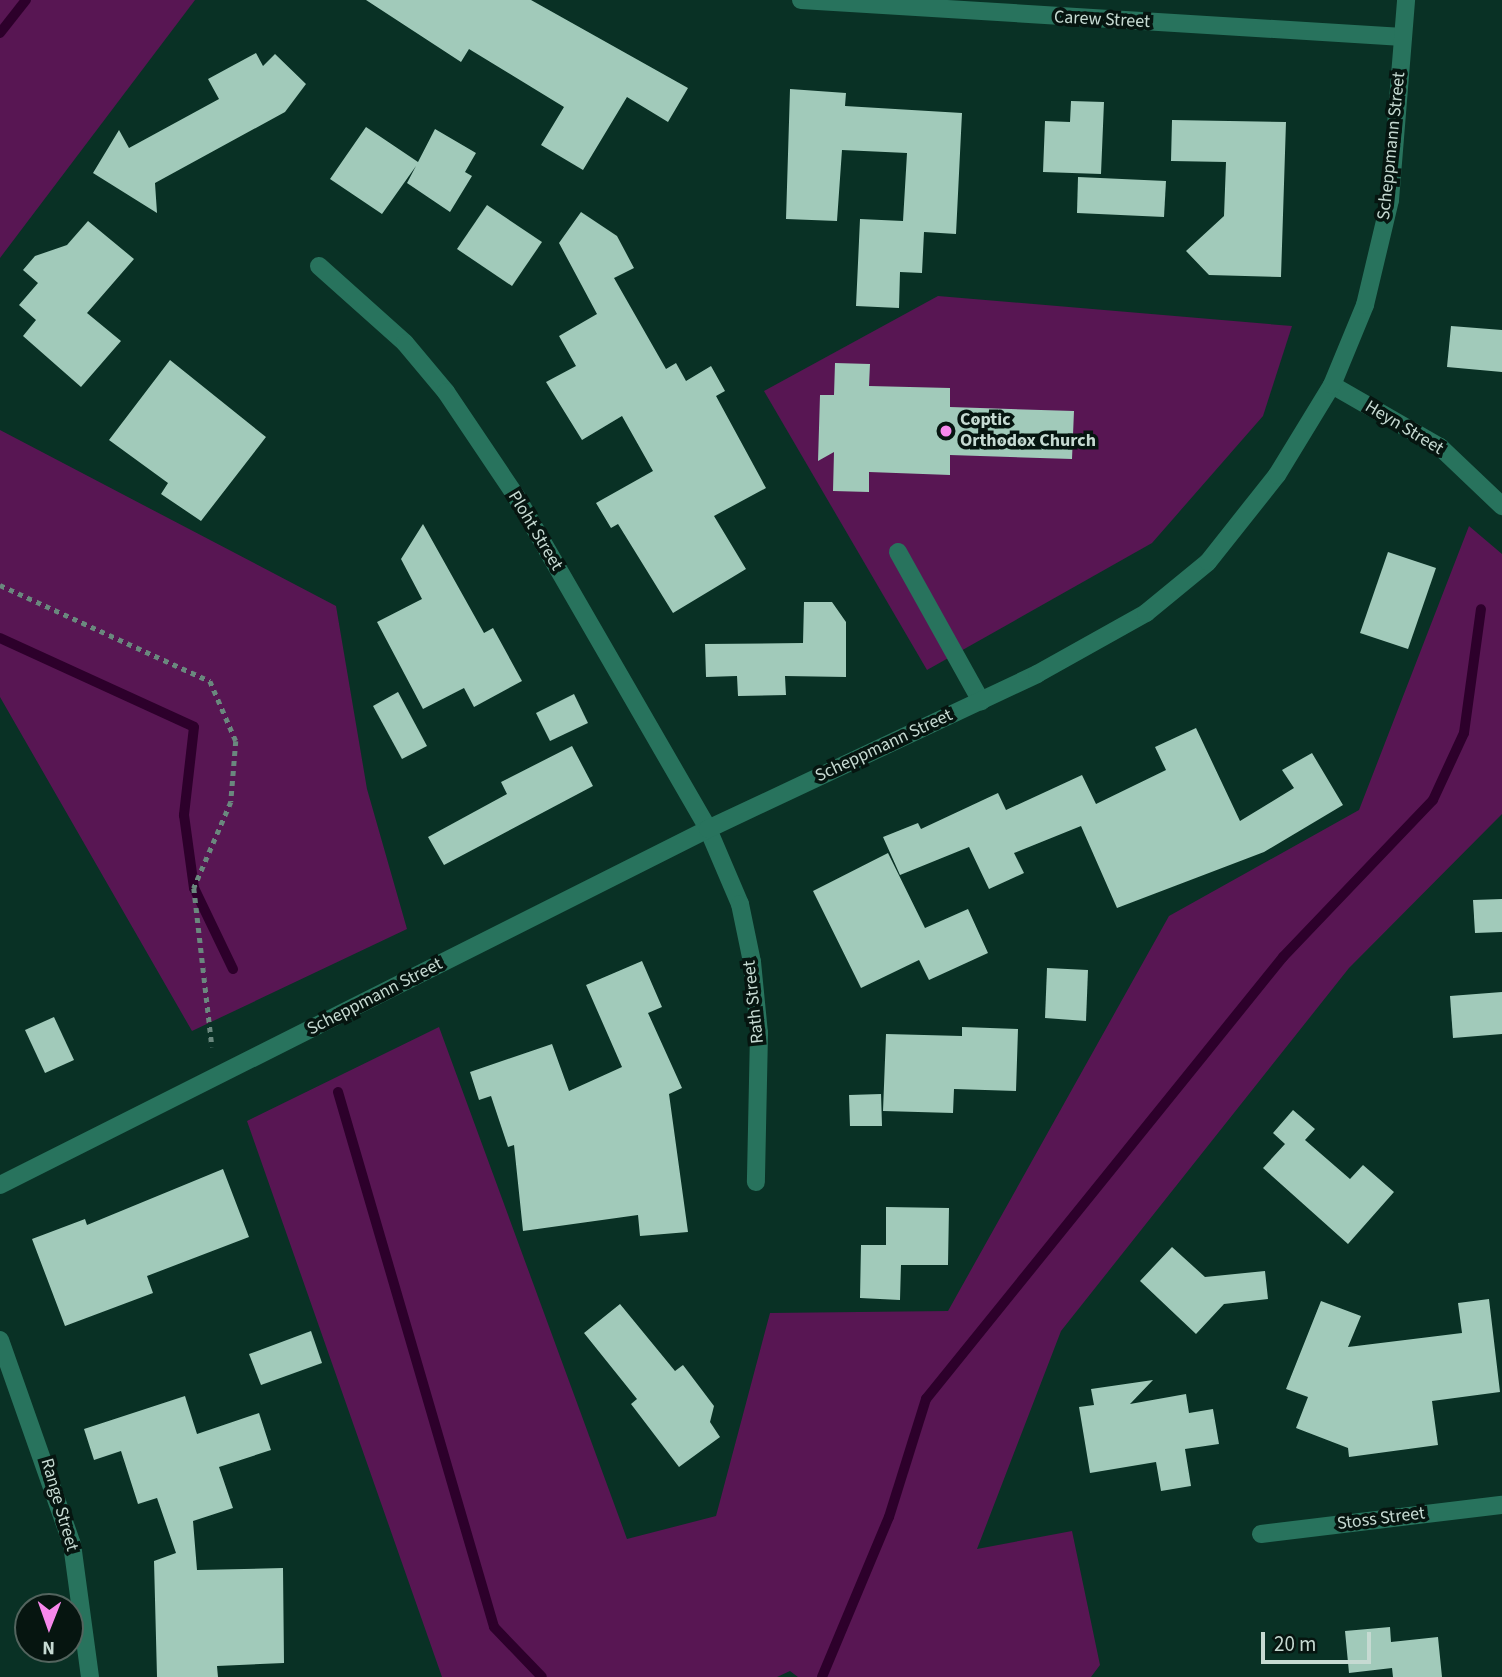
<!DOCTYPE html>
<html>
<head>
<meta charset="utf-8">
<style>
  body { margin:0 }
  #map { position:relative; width:1502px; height:1677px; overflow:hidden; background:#093125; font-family:"Source Sans 3",sans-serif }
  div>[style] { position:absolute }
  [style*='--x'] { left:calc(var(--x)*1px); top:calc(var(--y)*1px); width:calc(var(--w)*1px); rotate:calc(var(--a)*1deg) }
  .green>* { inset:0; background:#581653 }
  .stream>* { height:10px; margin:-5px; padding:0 5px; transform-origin:5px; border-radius:5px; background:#2d002b }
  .building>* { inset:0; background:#a1caba }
  .path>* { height:4.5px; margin-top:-2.25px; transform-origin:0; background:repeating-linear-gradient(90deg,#6a887e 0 5px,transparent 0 10px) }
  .minor>* { height:18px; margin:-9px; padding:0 9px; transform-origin:9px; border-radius:9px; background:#28735d }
  .dots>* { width:19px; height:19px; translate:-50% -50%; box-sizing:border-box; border:4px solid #061510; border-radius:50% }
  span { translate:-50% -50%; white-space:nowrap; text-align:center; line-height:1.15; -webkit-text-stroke:7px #061510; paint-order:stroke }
  .street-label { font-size:18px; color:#c6dad2 }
  .poi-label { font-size:18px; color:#c6dad2; font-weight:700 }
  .left { translate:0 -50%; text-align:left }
  .north { position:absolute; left:14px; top:1593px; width:70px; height:70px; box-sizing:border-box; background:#061510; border:2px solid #53645e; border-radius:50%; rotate:181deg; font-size:19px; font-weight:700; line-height:28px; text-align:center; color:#c6dad2 }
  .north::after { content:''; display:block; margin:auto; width:24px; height:32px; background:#f788ec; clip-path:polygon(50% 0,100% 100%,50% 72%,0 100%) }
  .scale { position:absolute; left:1261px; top:1632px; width:110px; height:32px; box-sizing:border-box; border:4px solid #c6dad2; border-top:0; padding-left:9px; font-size:21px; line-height:24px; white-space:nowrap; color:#c6dad2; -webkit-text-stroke:5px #061510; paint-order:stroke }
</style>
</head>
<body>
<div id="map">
  <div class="green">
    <i style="clip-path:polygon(0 0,195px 0,0 258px)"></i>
    <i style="clip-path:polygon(938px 296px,1292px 326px,1263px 416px,1152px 543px,927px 670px,764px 391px)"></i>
    <i style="clip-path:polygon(0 430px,336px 606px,367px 789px,407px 929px,192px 1031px,0 697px)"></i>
    <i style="clip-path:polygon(1469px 526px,1502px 554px,1502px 814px,1349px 968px,1061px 1331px,977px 1549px,1072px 1531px,1100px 1665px,1091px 1677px,798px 1677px,790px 1671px,777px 1677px,442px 1677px,247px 1121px,439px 1027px,627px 1539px,716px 1516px,770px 1313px,948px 1311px,1169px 916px,1359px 810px)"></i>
  </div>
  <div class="stream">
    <i style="--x:0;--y:33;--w:42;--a:-51.8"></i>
    <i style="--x:0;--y:638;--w:213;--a:24.6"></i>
    <i style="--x:194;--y:727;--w:89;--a:96.5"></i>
    <i style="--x:184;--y:815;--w:74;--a:82.2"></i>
    <i style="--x:194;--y:888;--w:90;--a:64.3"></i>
    <i style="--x:338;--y:1092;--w:557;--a:73.74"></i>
    <i style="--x:494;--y:1627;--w:69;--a:46.2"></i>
    <i style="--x:822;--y:1677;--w:173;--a:-67.3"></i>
    <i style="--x:889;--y:1517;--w:124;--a:-72.6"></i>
    <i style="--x:926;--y:1399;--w:568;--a:-51.07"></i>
    <i style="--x:1283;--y:957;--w:217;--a:-46.3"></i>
    <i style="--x:1433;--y:800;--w:74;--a:-65.2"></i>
    <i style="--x:1464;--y:733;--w:125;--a:-82.2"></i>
  </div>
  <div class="building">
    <i style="clip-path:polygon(366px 0,531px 0,688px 88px,668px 122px,627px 97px,583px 170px,541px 145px,564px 107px,469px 49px,461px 62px)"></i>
    <i style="clip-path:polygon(256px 53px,263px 66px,275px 54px,306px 84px,285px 112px,155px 183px,157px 213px,93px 173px,119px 130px,129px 148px,219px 99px,208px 79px)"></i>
    <i style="clip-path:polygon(790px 89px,846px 93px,845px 106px,962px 113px,956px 234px,924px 232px,922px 273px,900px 272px,899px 308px,856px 306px,860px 219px,903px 221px,907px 153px,842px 150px,837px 221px,786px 219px)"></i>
    <i style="clip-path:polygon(1071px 101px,1104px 102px,1101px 174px,1043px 172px,1045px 121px,1070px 122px)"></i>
    <i style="clip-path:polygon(1172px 120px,1286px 122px,1281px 277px,1209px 275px,1186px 251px,1224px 216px,1226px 162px,1171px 161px)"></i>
    <i style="clip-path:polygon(366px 127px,418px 162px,435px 129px,476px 153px,465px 172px,472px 176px,450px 212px,407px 183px,416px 166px,382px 214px,330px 179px)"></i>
    <i style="clip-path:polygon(1078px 177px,1166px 181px,1164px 217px,1077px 213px)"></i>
    <i style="clip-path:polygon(487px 205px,542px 242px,512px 286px,457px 249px)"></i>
    <i style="clip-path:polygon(581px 212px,617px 236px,634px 268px,614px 278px,666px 369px,676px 363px,686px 381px,711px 366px,725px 391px,716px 396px,766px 488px,714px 516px,746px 569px,673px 613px,618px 524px,611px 528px,596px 503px,653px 471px,622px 416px,582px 440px,546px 382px,576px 366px,559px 336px,597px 314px,559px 243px)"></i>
    <i style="clip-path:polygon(88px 221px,134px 259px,87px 313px,121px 341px,81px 387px,23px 336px,36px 320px,19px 305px,38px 283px,23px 270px,35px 256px,67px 245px)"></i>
    <i style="clip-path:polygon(1451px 326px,1502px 330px,1502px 372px,1447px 367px)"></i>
    <i style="clip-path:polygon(170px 360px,266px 437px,201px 521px,161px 494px,168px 483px,109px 440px)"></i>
    <i style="clip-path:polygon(835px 363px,870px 364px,869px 386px,950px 388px,950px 407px,1074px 411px,1072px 459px,950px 455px,950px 475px,869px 472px,869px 492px,833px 491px,834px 452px,818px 461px,820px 395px,834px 395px)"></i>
    <i style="clip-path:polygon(423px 524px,484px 633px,493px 628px,522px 681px,474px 707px,464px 688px,423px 709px,377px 622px,422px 599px,401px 559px)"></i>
    <i style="clip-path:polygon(1388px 552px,1436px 568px,1408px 649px,1360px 633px)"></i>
    <i style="clip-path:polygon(804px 602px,832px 602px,846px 622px,846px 677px,785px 676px,786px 695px,738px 696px,737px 676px,706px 677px,705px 644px,803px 643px)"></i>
    <i style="clip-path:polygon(398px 692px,427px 746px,402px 759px,373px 706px)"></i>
    <i style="clip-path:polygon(574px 694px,588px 723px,550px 741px,536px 713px)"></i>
    <i style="clip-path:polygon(1196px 728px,1240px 821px,1294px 788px,1282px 770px,1312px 753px,1343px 805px,1264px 852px,1117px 908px,1081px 826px,1014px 853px,1024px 873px,989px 889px,969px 847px,900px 875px,883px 837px,918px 823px,921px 829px,998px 793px,1006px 810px,1082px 775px,1096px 804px,1166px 770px,1155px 747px)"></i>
    <i style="clip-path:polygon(572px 746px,593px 786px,444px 865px,428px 837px,507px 794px,501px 782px)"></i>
    <i style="clip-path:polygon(888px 853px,925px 928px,968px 909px,988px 953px,929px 980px,919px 960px,861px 988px,813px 891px)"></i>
    <i style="clip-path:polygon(1502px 899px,1502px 932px,1475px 933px,1473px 900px)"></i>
    <i style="clip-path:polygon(642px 961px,662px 1007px,648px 1013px,682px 1088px,669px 1094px,688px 1232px,640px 1236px,638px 1215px,523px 1231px,514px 1145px,508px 1147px,491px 1096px,479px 1100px,470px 1072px,552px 1044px,569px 1091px,622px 1067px,586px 985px)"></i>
    <i style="clip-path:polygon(1047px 968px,1088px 970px,1086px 1021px,1045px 1018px)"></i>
    <i style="clip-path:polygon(1502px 992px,1502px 1034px,1453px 1038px,1450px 996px)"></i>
    <i style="clip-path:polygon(54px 1017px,74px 1060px,45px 1073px,25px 1030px)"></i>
    <i style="clip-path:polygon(962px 1027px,1018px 1029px,1016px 1091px,954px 1089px,953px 1113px,883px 1111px,886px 1034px,962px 1036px)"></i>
    <i style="clip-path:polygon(881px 1094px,882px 1126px,850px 1126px,849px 1095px)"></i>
    <i style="clip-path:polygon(1293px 1110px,1315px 1129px,1305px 1140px,1350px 1179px,1363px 1165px,1394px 1192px,1348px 1244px,1263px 1168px,1285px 1144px,1273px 1133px)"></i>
    <i style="clip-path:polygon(223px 1169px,249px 1237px,147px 1276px,153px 1293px,65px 1326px,32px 1239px,85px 1219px,87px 1225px)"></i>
    <i style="clip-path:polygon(886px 1207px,949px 1208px,948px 1265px,901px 1265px,900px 1300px,860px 1298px,861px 1245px,886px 1245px)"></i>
    <i style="clip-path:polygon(1172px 1247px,1205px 1277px,1265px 1271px,1268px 1299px,1224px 1304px,1196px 1334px,1140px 1281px)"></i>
    <i style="clip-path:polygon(1489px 1299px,1500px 1392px,1432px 1401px,1438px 1445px,1349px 1457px,1348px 1448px,1296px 1428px,1308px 1397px,1286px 1389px,1321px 1301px,1361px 1316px,1348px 1347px,1462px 1333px,1458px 1303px)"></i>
    <i style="clip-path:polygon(620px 1304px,675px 1371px,683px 1365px,714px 1406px,710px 1422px,720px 1437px,679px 1467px,631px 1404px,637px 1399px,584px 1333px)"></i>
    <i style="clip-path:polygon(311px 1331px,322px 1363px,261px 1385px,249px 1354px)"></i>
    <i style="clip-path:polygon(1153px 1380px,1130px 1404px,1186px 1394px,1189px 1413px,1213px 1409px,1219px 1444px,1185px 1449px,1191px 1486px,1161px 1491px,1156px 1462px,1090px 1473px,1079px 1407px,1094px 1405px,1091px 1389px)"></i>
    <i style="clip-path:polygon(185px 1396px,197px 1434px,259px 1413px,271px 1450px,219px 1467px,233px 1508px,193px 1521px,197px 1570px,283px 1568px,284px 1663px,217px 1666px,218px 1677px,157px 1677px,154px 1561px,176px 1553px,157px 1498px,138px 1504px,121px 1451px,94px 1460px,84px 1429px)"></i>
    <i style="clip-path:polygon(1390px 1627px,1391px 1642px,1438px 1637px,1442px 1677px,1393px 1677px,1392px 1668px,1349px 1673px,1345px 1631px)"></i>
  </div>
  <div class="path">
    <i style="--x:0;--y:585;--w:231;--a:24.6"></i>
    <i style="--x:210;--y:681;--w:65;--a:66.6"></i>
    <i style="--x:236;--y:741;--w:61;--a:94.7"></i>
    <i style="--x:231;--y:802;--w:94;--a:113.3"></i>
    <i style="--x:194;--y:888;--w:160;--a:83.5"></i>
  </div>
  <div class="minor">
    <i style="--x:801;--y:0;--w:603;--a:3.52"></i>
    <i style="--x:319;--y:266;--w:115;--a:41.8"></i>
    <i style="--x:405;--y:343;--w:64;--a:50.1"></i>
    <i style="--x:446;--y:392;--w:125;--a:56.1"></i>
    <i style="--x:516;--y:496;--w:384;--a:60"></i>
    <i style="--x:708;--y:829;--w:82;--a:66.9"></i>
    <i style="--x:740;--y:904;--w:59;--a:78.3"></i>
    <i style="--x:752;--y:962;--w:71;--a:84.4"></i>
    <i style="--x:759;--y:1033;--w:149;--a:91.2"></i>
    <i style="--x:1332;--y:385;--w:125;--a:29.9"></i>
    <i style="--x:1440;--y:447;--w:86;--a:43.6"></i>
    <i style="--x:898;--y:552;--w:171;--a:60.9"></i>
    <i style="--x:0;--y:1185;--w:792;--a:-26.69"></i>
    <i style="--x:708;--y:829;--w:364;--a:-25.2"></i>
    <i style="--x:1037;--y:674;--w:125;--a:-29.2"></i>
    <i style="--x:1146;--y:613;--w:80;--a:-39.4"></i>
    <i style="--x:1208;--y:562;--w:111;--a:-51.6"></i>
    <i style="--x:1277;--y:475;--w:105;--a:-58.6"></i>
    <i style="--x:1332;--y:385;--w:87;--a:-67.6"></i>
    <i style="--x:1365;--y:305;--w:108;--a:-76.6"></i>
    <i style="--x:1390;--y:200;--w:201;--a:-85.4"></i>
    <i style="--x:0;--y:1340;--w:216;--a:70.6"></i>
    <i style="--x:72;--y:1544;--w:134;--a:82.3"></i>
    <i style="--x:1261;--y:1534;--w:243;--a:-6.9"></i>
  </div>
  <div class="dots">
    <i style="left:946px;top:431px;background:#f788ec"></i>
  </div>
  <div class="street-label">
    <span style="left:1102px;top:20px;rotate:3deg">Carew Street</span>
    <span style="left:1392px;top:146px;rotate:-84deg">Scheppmann Street</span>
    <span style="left:1404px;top:428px;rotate:31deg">Heyn Street</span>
    <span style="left:535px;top:531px;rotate:59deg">Ploht Street</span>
    <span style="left:884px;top:746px;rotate:-25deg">Scheppmann Street</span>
    <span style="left:375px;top:997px;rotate:-27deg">Scheppmann Street</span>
    <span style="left:754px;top:1002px;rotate:-96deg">Rath Street</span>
    <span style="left:59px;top:1505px;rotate:74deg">Range Street</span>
    <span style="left:1381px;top:1519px;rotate:-7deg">Stoss Street</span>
  </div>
  <div class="poi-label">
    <span class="left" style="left:960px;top:431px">Coptic<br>Orthodox Church</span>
  </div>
  <div class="north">N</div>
  <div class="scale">20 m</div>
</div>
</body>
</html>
